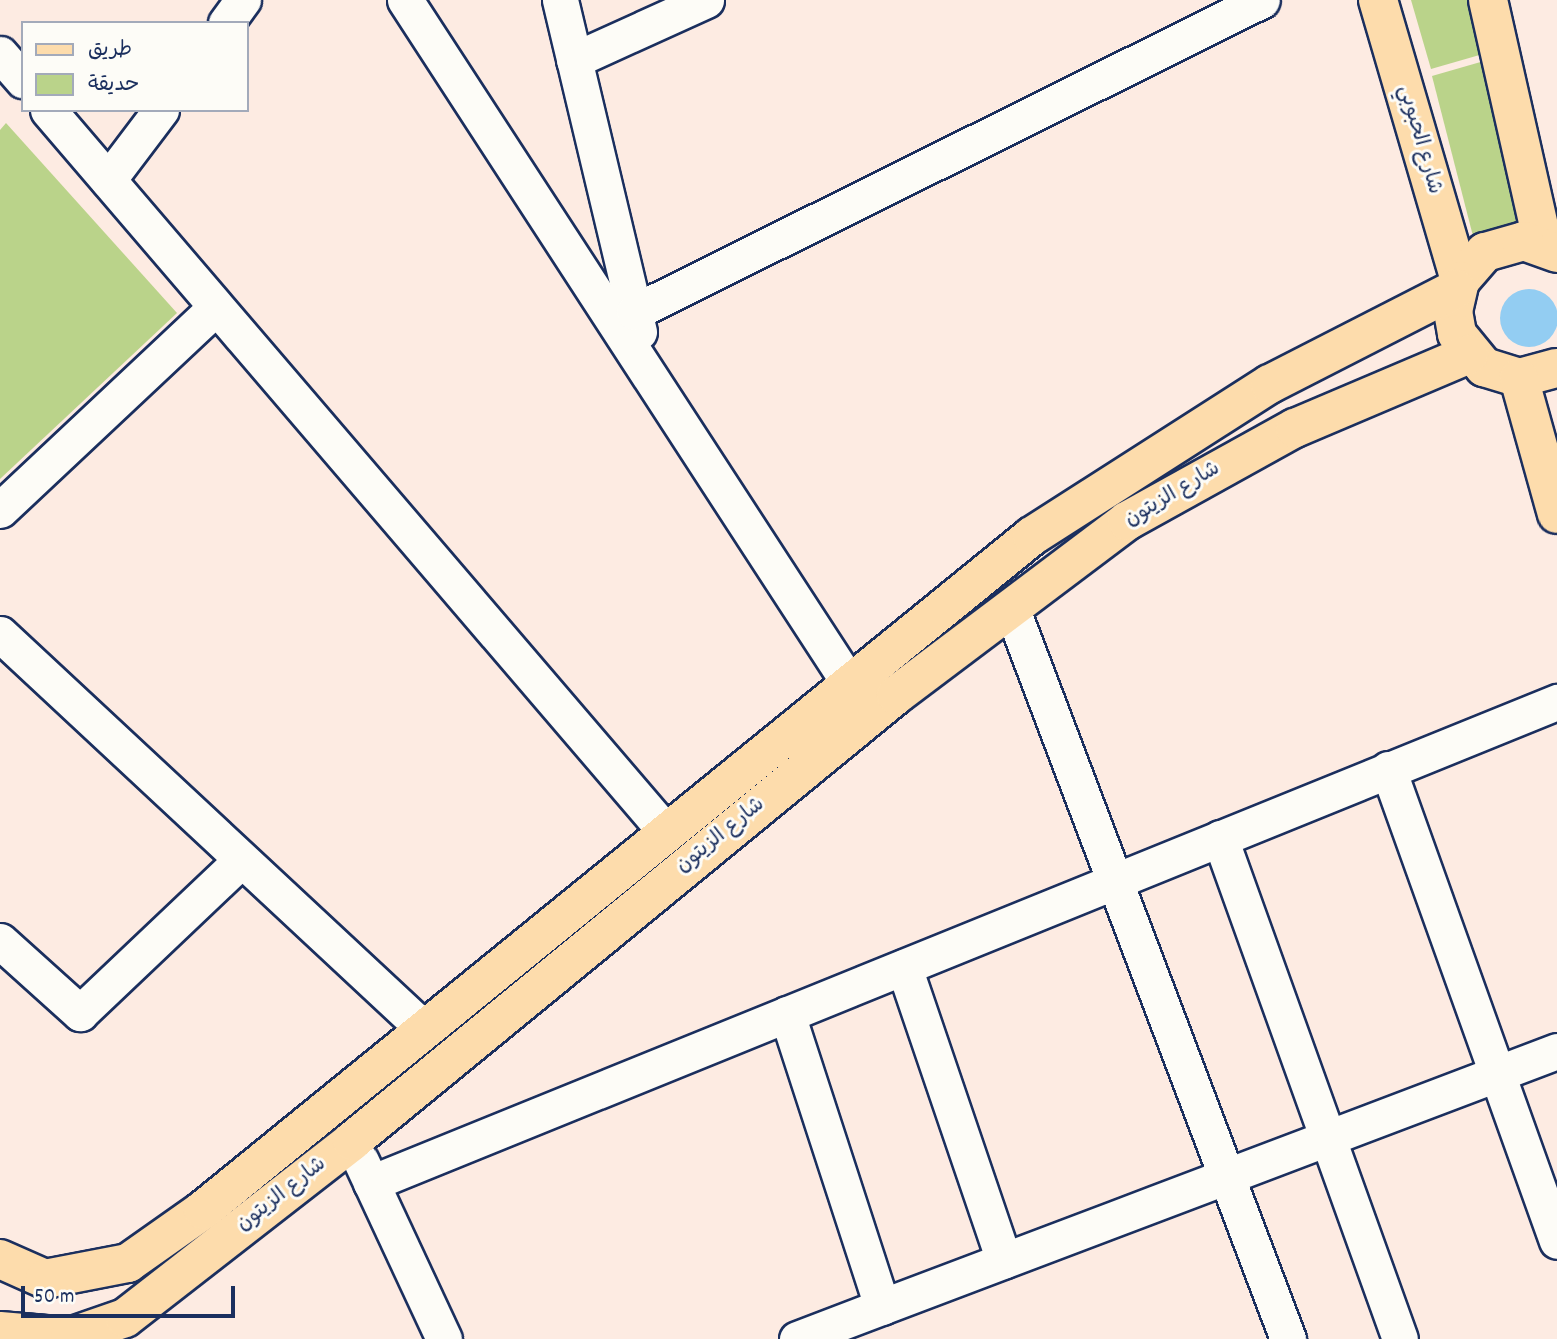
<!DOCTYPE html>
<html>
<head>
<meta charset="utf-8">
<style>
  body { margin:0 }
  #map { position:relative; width:1557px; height:1339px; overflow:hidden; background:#fdebe2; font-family:Dekko,"Playpen Sans Arabic",sans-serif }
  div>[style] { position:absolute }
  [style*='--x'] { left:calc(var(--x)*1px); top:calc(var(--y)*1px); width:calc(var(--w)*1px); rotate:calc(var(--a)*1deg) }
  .green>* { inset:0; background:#bad38a }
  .water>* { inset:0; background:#93cdf2 }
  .round { border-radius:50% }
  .roads { filter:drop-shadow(2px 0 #1b2f5e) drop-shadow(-2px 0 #1b2f5e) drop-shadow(0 2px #1b2f5e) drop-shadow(0 -2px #1b2f5e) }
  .minor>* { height:35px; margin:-17.5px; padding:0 17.5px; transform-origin:17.5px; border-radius:17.5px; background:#fdfcf7 }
  .major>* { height:38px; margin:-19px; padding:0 19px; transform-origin:19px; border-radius:19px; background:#fddcac }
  span { translate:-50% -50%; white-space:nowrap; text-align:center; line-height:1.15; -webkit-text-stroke:6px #fdfcf7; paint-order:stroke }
  .street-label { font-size:21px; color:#1b2f5e }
  .legend { position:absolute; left:21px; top:21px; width:228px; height:91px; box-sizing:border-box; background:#fdfcf7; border:2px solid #a3aaba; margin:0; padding:9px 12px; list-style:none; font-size:21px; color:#1b2f5e }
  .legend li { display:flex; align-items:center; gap:14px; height:35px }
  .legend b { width:35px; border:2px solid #a3aaba }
  .scale { position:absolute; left:21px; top:1286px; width:214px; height:32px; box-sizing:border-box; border:4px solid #1b2f5e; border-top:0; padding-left:9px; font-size:21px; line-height:24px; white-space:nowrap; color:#1b2f5e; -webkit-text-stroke:5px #fdfcf7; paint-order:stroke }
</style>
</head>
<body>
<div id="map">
  <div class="green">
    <i style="clip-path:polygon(1411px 0,1469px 0,1483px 54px,1431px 69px)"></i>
    <i style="clip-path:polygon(1484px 61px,1531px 227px,1475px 244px,1432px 76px)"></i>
    <i style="clip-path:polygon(6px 123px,177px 313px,0 479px,0 130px)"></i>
  </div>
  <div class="water">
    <i class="round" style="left:1500px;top:289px;width:58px;height:58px"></i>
  </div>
  <div class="roads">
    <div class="minor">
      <i style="--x:405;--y:0;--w:815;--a:56.97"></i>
      <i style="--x:560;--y:0;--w:341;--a:76.6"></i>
      <i style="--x:226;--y:23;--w:29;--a:-54"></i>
      <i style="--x:0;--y:54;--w:35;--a:49"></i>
      <i style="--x:574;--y:60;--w:145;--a:-24.4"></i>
      <i style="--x:48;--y:110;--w:949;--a:49.44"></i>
      <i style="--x:108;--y:180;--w:88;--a:-52.9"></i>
      <i style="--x:634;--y:312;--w:701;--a:-26.42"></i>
      <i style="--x:0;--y:510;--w:296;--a:-43.2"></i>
      <i style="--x:1011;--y:607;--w:783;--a:69.27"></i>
      <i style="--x:0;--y:634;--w:579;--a:42.97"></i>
      <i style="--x:1388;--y:769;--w:501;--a:70.3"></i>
      <i style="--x:1220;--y:838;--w:532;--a:70.24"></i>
      <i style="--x:0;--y:941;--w:108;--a:42"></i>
      <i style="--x:80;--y:1013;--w:221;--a:-43.5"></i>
      <i style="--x:904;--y:967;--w:310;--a:71.2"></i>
      <i style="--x:787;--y:1014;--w:308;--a:72"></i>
      <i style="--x:361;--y:1161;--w:196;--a:65"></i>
      <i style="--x:371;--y:1183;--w:1280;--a:-22.08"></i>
      <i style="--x:797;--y:1339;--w:813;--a:-20.75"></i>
    </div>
    <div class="major">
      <i style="--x:1378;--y:0;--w:293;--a:73.7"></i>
      <i style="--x:1488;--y:0;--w:251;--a:77.3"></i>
      <i style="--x:1557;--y:253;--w:35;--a:-160"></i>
      <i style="--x:1524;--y:241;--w:41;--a:164.2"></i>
      <i style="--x:1485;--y:252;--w:38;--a:131"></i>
      <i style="--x:1460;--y:281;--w:31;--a:103"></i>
      <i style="--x:1453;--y:311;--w:23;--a:80"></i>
      <i style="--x:1457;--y:334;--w:43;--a:50.7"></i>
      <i style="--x:1484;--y:367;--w:37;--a:17"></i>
      <i style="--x:1519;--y:378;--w:39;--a:-15"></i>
      <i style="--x:1519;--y:378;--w:141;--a:74.4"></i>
      <i style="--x:0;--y:1259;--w:49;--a:24"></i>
      <i style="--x:45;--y:1279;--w:85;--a:-10.9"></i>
      <i style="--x:128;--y:1263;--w:92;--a:-35.2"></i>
      <i style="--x:203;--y:1210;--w:1068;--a:-39.11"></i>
      <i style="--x:1032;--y:536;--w:282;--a:-32.6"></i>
      <i style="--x:1270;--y:384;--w:209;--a:-27.1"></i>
      <i style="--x:0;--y:1331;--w:70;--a:4.9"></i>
      <i style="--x:70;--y:1337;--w:58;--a:-19.1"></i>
      <i style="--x:125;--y:1318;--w:288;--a:-37.9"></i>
      <i style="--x:352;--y:1141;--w:703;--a:-39.35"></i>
      <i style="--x:896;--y:695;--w:289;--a:-37"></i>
      <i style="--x:1127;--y:521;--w:192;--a:-29"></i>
      <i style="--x:1295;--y:428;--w:189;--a:-23"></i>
    </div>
  </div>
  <div class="street-label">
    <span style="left:1419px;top:140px;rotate:74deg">شارع الحبوبي</span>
    <span style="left:1173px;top:495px;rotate:-31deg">شارع الزيتون</span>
    <span style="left:721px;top:836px;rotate:-39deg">شارع الزيتون</span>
    <span style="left:282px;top:1195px;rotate:-38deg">شارع الزيتون</span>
  </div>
  <ul class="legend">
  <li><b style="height:9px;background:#fddcac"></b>طريق</li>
  <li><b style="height:19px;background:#bad38a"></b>حديقة</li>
  </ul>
  <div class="scale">50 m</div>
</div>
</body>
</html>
